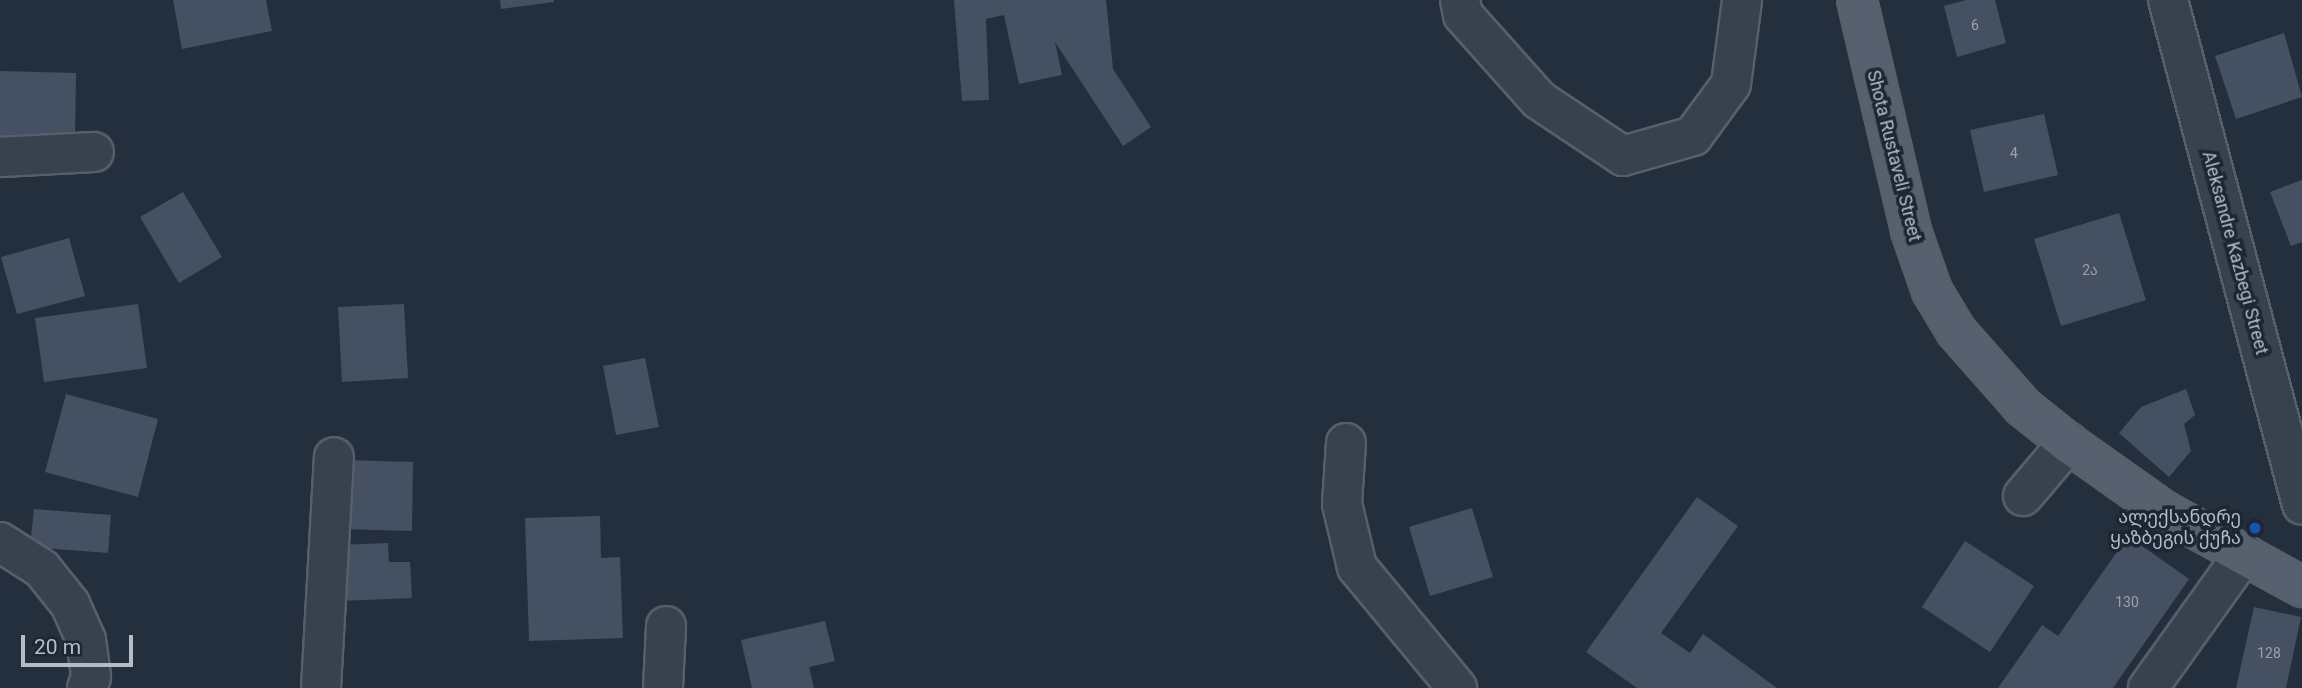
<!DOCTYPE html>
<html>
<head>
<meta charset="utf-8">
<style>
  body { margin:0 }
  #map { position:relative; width:2302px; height:688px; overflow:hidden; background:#242f3e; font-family:Roboto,"Noto Sans Georgian",sans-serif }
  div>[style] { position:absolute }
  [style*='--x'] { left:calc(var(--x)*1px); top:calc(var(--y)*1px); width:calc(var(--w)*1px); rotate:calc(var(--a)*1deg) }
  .building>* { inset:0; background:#455162 }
  .roads { filter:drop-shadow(2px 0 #565f6c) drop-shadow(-2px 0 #565f6c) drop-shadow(0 2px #565f6c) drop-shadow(0 -2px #565f6c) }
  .minor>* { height:38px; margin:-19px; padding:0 19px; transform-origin:19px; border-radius:19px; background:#38414e }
  .major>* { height:38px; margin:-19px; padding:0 19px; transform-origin:19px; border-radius:19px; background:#56606e }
  .dots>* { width:19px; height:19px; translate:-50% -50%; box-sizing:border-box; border:4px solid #1d2633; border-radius:50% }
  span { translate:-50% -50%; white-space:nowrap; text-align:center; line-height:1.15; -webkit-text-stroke:7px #1d2633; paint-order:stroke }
  .number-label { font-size:14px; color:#98a1af }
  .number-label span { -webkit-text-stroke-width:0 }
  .street-label { font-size:18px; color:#b4bcc9 }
  .poi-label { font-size:18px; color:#b4bcc9 }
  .right { translate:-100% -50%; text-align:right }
  .scale { position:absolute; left:21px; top:635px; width:112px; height:32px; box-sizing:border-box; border:4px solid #b4bcc9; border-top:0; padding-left:9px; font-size:21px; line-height:24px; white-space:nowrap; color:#b4bcc9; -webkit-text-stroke:5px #1d2633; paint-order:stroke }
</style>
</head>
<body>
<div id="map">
  <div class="building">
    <i style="clip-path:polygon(173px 0,266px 0,272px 31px,182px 49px)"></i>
    <i style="clip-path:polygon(500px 0,554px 0,554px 2px,501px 9px)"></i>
    <i style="clip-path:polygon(954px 0,1106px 0,1113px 69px,1151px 127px,1123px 146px,1055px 42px,1062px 75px,1019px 84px,1004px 15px,986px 19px,989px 100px,962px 101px)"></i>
    <i style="clip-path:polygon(1966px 0,1995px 0,2006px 43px,1957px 57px,1944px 6px)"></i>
    <i style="clip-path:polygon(2284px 33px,2302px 97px,2236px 119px,2215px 56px)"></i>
    <i style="clip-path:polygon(0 71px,76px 73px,75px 139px,0 138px)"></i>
    <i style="clip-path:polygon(2044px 114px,2058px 175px,1984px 192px,1970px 130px)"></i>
    <i style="clip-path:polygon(2302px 180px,2302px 242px,2291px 246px,2270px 192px)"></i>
    <i style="clip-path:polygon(183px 192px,222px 257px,179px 283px,140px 217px)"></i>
    <i style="clip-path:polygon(2119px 213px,2146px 300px,2061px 326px,2034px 239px)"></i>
    <i style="clip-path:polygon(69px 238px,85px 296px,17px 314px,1px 257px)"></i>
    <i style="clip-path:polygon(138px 304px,147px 368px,44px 382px,35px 318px)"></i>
    <i style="clip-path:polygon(404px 304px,408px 378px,342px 382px,338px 307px)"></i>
    <i style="clip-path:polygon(645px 358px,659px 427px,616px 435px,603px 366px)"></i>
    <i style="clip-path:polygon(2186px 389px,2195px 415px,2184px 424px,2191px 451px,2169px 477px,2119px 433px,2141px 407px)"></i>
    <i style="clip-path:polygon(66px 394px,158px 419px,138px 497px,45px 472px)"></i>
    <i style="clip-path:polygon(345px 460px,413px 462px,412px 531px,343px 529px)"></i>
    <i style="clip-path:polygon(1697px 497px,1738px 526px,1661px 633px,1690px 653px,1703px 634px,1777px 688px,1637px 688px,1586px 652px)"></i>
    <i style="clip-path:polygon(1472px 508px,1493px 577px,1430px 596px,1409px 527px)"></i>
    <i style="clip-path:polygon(34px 509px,111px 515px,108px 553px,30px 547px)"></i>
    <i style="clip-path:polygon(600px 516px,601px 558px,620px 557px,623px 638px,529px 641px,525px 518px)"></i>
    <i style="clip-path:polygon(2128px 536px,2189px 579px,2113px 688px,1998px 688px,2042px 625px,2058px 636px)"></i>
    <i style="clip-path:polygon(1965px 541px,2034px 586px,1990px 652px,1922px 607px)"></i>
    <i style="clip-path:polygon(388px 543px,389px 562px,410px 562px,412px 598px,340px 601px,337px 545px)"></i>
    <i style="clip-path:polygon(2254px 607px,2301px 617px,2286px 688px,2236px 688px)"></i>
    <i style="clip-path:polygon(825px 621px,835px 661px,809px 667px,814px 688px,752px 688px,741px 640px)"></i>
  </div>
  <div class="roads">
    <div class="minor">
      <i style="--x:1460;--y:0;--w:15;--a:79"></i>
      <i style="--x:1463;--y:15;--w:114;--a:48.2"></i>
      <i style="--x:1539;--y:100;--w:101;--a:33.7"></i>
      <i style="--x:1623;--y:156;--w:73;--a:-15.9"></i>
      <i style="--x:1693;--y:136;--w:64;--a:-53.8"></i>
      <i style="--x:1731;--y:84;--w:85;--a:-82.5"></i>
      <i style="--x:2168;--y:0;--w:522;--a:75.14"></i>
      <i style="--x:0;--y:157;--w:94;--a:-3"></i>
      <i style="--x:1346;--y:443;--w:61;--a:93.8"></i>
      <i style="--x:1342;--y:504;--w:65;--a:76.6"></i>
      <i style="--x:1357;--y:567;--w:157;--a:50.4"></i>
      <i style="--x:2023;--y:496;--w:70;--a:-49.7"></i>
      <i style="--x:0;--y:542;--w:50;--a:32.7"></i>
      <i style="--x:42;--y:569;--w:45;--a:51.3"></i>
      <i style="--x:70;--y:604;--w:39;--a:66"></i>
      <i style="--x:86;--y:640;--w:37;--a:82"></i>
      <i style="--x:91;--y:677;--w:12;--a:110"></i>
      <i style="--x:321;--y:688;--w:231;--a:-86.8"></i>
      <i style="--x:663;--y:688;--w:62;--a:-87.2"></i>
      <i style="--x:2148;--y:688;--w:165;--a:-54.4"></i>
    </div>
    <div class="major">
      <i style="--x:1857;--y:0;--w:237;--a:76.8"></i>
      <i style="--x:1911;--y:231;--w:64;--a:70.7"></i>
      <i style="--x:1932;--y:291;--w:47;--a:59"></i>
      <i style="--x:1956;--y:331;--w:101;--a:48.6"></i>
      <i style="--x:2023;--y:407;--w:58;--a:38.7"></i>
      <i style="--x:2068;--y:443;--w:118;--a:35.3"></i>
      <i style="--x:2164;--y:511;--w:158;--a:28.8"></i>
    </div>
  </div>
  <div class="dots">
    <i style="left:2255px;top:528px;background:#1a4fb4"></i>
  </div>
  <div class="number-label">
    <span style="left:1975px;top:25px">6</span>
    <span style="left:2014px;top:153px">4</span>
    <span style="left:2090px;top:270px">2ა</span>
    <span style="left:2127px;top:602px">130</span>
    <span style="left:2269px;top:653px">128</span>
  </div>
  <div class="street-label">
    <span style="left:1894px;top:156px;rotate:76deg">Shota Rustaveli Street</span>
    <span style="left:2235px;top:253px;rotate:75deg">Aleksandre Kazbegi Street</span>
  </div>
  <div class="poi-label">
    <span class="right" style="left:2241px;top:528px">ალექსანდრე<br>ყაზბეგის ქუჩა</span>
  </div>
  <div class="scale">20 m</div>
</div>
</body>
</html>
